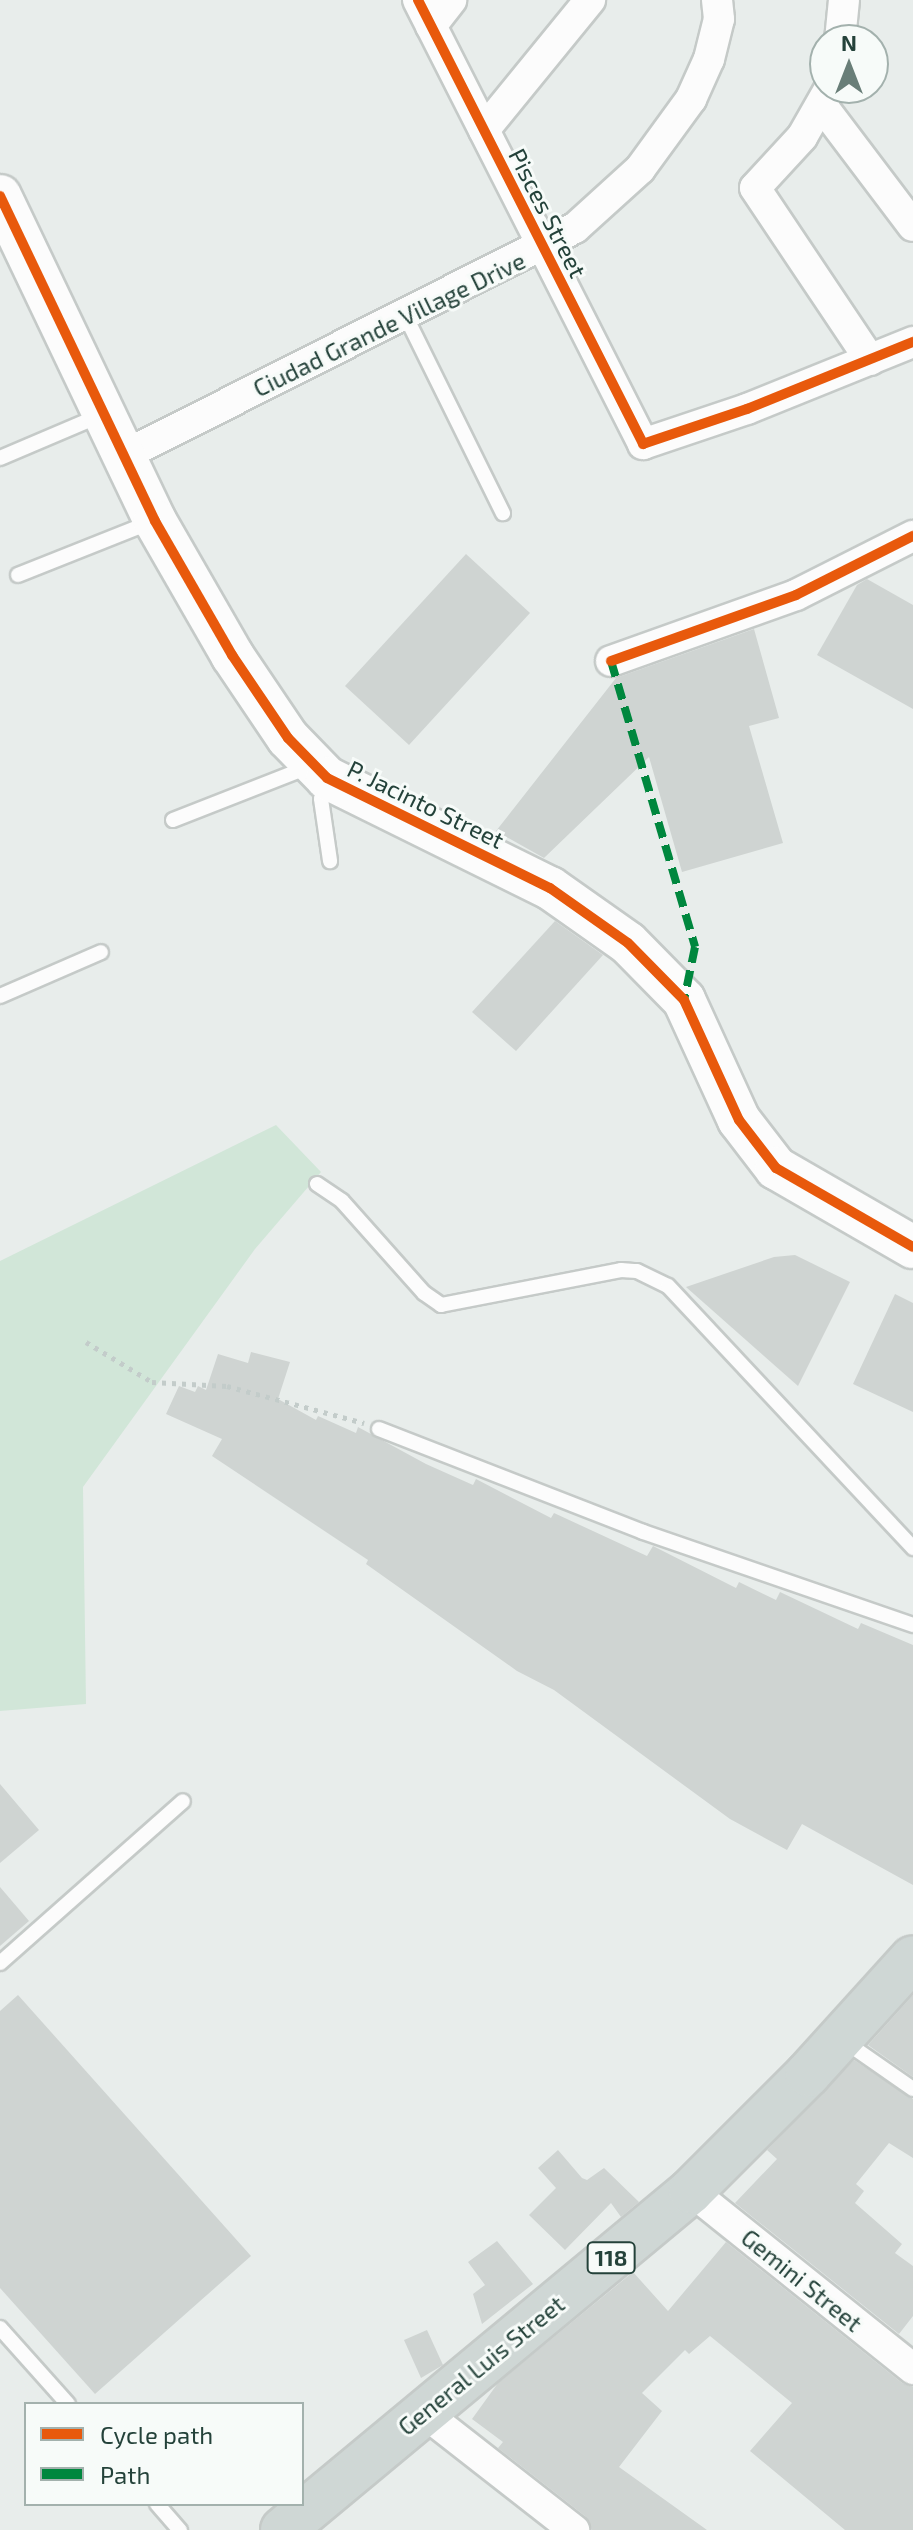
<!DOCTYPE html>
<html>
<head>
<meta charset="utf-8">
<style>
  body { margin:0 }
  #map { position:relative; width:913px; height:2530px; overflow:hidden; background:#e8edeb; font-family:"Exo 2",sans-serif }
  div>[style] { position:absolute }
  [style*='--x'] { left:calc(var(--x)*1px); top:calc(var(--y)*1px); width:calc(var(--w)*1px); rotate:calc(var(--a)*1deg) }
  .green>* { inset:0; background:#d1e6d8 }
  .building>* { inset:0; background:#cfd4d2 }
  .path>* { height:5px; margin-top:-2.5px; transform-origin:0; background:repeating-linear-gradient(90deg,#c3ccca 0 4px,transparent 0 10px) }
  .roads { filter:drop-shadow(2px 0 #c5cac8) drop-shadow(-2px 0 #c5cac8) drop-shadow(0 2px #c5cac8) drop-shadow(0 -2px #c5cac8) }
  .lane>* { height:14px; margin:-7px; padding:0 7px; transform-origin:7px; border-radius:7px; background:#fcfcfc }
  .street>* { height:30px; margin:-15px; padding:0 15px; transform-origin:15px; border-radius:15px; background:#fcfcfc }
  .secondary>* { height:42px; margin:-21px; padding:0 21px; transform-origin:21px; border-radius:21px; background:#fcfcfc }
  .primary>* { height:44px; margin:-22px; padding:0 22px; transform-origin:22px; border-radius:22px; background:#cfd7d5 }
  .quiet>* { height:8px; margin-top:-4px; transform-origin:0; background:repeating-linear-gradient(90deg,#00873e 0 16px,transparent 0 24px) }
  .cycleway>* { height:10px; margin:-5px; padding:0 5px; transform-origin:5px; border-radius:5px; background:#e8590c }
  span { translate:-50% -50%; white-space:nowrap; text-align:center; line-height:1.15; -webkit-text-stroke:6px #f7fbf9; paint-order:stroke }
  .shield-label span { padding:2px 6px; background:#f7fbf9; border:2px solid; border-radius:6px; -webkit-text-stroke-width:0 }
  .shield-label { font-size:22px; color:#24423a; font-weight:700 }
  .street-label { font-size:24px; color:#24423a }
  .legend { position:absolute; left:24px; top:2402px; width:280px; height:104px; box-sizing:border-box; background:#f7fbf9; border:2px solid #a3b1ad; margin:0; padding:10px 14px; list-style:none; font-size:24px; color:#24423a }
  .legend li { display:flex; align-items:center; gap:16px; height:40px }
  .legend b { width:40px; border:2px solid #a3b1ad }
  .north { position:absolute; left:809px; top:24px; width:80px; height:80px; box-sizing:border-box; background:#f7fbf9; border:2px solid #a3b1ad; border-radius:50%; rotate:0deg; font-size:22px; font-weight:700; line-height:32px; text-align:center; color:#24423a }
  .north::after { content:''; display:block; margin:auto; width:28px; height:36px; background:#697e78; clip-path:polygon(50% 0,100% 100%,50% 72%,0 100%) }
</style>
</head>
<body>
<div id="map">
  <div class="green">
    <i style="clip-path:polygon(276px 1125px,321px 1172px,255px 1249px,83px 1487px,86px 1704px,0 1711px,0 1261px)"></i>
  </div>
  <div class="building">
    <i style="clip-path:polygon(466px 554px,530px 613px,409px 745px,345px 686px)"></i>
    <i style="clip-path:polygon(867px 579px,913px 605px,913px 709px,817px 655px,857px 585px)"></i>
    <i style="clip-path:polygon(754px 629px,779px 718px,749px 726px,783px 843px,682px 872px,649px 757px,544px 858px,496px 831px,616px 678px)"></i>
    <i style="clip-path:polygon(555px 921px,603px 955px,516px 1051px,472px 1012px)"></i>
    <i style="clip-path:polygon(795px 1255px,850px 1282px,798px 1386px,686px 1287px,774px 1257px)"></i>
    <i style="clip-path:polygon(895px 1294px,913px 1303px,913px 1412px,853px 1384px)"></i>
    <i style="clip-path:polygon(251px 1352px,290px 1362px,278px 1399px,316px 1420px,318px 1416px,356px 1433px,358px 1427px,426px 1464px,473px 1485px,476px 1479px,551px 1518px,554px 1513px,647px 1556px,653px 1546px,736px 1588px,739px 1582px,776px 1600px,780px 1592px,858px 1629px,861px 1623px,913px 1645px,913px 1885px,802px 1824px,787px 1850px,730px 1819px,554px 1690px,517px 1671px,366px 1564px,368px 1560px,212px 1456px,222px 1439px,166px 1414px,179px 1386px,195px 1392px,198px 1386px,206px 1390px,218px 1354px,248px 1363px)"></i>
    <i style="clip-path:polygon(0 1784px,39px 1830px,0 1863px)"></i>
    <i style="clip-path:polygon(0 1887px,29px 1921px,0 1946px)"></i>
    <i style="clip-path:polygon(18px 1995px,251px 2256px,95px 2394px,0 2288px,0 2011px)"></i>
    <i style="clip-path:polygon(913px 1995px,913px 2077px,868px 2045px)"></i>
    <i style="clip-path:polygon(854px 2060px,913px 2099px,913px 2158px,889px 2143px,856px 2184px,864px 2191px,855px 2203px,902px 2244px,895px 2253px,913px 2266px,913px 2316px,899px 2334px,735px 2203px,777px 2159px,767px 2150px)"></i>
    <i style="clip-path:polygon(558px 2150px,582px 2178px,587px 2180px,604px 2168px,639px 2202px,621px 2217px,611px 2203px,565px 2250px,529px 2215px,556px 2188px,538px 2168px)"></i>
    <i style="clip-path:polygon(497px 2241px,533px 2284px,482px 2324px,473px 2294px,485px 2285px,468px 2262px)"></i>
    <i style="clip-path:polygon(726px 2242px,902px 2383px,913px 2387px,913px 2530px,845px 2530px,750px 2451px,792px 2403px,710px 2336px,689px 2354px,685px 2350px,642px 2393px,662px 2411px,619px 2467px,707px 2530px,592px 2530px,585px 2516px,498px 2448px,503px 2442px,472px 2419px,498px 2383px,633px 2272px,668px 2311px)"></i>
    <i style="clip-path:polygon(427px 2330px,443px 2365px,421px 2378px,404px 2340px)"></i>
  </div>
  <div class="path">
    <i style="--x:86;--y:1342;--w:77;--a:31.2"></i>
    <i style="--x:152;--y:1382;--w:75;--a:3.1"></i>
    <i style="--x:227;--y:1386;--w:142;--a:15.1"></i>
  </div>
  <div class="roads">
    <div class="lane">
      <i style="--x:406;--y:317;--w:219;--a:63.7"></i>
      <i style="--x:0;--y:458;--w:108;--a:-23"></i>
      <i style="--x:18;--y:575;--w:143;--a:-21.7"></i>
      <i style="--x:325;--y:782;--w:17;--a:103"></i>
      <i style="--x:321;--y:799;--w:63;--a:81.7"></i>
      <i style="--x:173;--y:820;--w:148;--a:-21.4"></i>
      <i style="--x:0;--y:996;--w:110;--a:-23.5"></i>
      <i style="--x:317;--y:1184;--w:30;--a:34"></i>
      <i style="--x:342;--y:1201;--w:123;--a:48.3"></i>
      <i style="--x:424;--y:1293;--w:21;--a:35"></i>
      <i style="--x:441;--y:1305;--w:183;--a:-11"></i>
      <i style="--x:621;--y:1270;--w:16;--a:4"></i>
      <i style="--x:637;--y:1271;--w:34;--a:26"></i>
      <i style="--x:668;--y:1286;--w:359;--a:46.9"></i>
      <i style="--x:379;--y:1429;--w:283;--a:21.3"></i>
      <i style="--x:643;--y:1532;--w:286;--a:19"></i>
      <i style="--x:0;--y:1963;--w:244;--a:-41.5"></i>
      <i style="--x:844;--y:2041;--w:84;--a:34.8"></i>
      <i style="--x:0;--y:2328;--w:102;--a:48.2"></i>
      <i style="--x:157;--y:2504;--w:35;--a:49"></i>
    </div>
    <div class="street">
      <i style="--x:418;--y:0;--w:498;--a:63.1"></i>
      <i style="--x:643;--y:444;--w:110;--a:-18.6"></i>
      <i style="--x:747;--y:409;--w:179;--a:-22"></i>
      <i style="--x:431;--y:26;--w:33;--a:-52"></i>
      <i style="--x:840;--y:40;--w:40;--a:-84.3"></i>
      <i style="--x:830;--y:88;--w:56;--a:119.7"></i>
      <i style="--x:802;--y:137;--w:69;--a:132.7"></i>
      <i style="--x:755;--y:188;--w:207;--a:56.2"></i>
      <i style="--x:823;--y:107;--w:149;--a:52.9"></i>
      <i style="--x:484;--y:130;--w:168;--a:-50.8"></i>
      <i style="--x:123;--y:456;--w:506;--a:-26.77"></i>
      <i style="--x:575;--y:228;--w:88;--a:-42.2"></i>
      <i style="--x:640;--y:169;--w:87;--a:-53.9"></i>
      <i style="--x:691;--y:99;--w:44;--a:-65.8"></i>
      <i style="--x:709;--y:59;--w:41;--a:-76"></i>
      <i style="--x:719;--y:19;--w:19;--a:-96"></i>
      <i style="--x:611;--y:661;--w:196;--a:-19.6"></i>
      <i style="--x:796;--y:595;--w:131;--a:-26.8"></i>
      <i style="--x:691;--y:2191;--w:285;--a:38.7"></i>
      <i style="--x:423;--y:2412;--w:192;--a:38"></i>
    </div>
    <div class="secondary">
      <i style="--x:0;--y:196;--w:360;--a:64.5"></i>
      <i style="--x:155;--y:521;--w:155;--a:60.1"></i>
      <i style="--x:232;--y:655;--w:100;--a:56"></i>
      <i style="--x:288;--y:738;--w:56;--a:45.7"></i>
      <i style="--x:327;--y:778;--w:249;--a:26.3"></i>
      <i style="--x:550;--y:888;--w:95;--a:35.2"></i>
      <i style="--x:628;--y:943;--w:80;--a:45.5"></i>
      <i style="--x:684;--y:1000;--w:132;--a:65.4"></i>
      <i style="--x:739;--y:1120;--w:61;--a:52.4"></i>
      <i style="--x:776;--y:1168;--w:158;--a:30"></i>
    </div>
    <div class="primary">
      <i style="--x:283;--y:2530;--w:530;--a:-39.72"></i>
      <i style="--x:691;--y:2191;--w:165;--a:-45"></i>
      <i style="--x:808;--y:2074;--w:156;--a:-47.8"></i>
    </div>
  </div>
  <div class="quiet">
    <i style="--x:611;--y:661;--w:298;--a:73.6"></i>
    <i style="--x:695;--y:947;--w:54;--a:101.7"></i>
  </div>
  <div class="cycleway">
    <i style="--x:418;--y:0;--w:498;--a:63.1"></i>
    <i style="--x:643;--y:444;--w:110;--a:-18.6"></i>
    <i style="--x:747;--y:409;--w:179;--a:-22"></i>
    <i style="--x:0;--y:196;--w:360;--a:64.5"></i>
    <i style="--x:155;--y:521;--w:155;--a:60.1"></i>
    <i style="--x:232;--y:655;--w:100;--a:56"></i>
    <i style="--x:288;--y:738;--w:56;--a:45.7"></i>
    <i style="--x:327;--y:778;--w:249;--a:26.3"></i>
    <i style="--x:550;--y:888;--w:95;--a:35.2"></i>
    <i style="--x:628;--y:943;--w:80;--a:45.5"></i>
    <i style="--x:684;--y:1000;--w:132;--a:65.4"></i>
    <i style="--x:739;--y:1120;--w:61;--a:52.4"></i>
    <i style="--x:776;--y:1168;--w:158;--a:30"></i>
    <i style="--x:611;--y:661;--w:196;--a:-19.6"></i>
    <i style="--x:796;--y:595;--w:131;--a:-26.8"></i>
  </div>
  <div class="shield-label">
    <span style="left:611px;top:2258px">118</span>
  </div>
  <div class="street-label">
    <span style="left:548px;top:213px;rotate:63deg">Pisces Street</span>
    <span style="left:389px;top:324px;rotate:-26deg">Ciudad Grande Village Drive</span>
    <span style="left:426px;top:804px;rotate:26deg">P. Jacinto Street</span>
    <span style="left:802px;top:2280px;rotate:39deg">Gemini Street</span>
    <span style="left:481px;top:2365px;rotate:-39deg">General Luis Street</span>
  </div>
  <ul class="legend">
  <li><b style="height:10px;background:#e8590c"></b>Cycle path</li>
  <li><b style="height:10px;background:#00873e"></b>Path</li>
  </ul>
  <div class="north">N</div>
</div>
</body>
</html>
